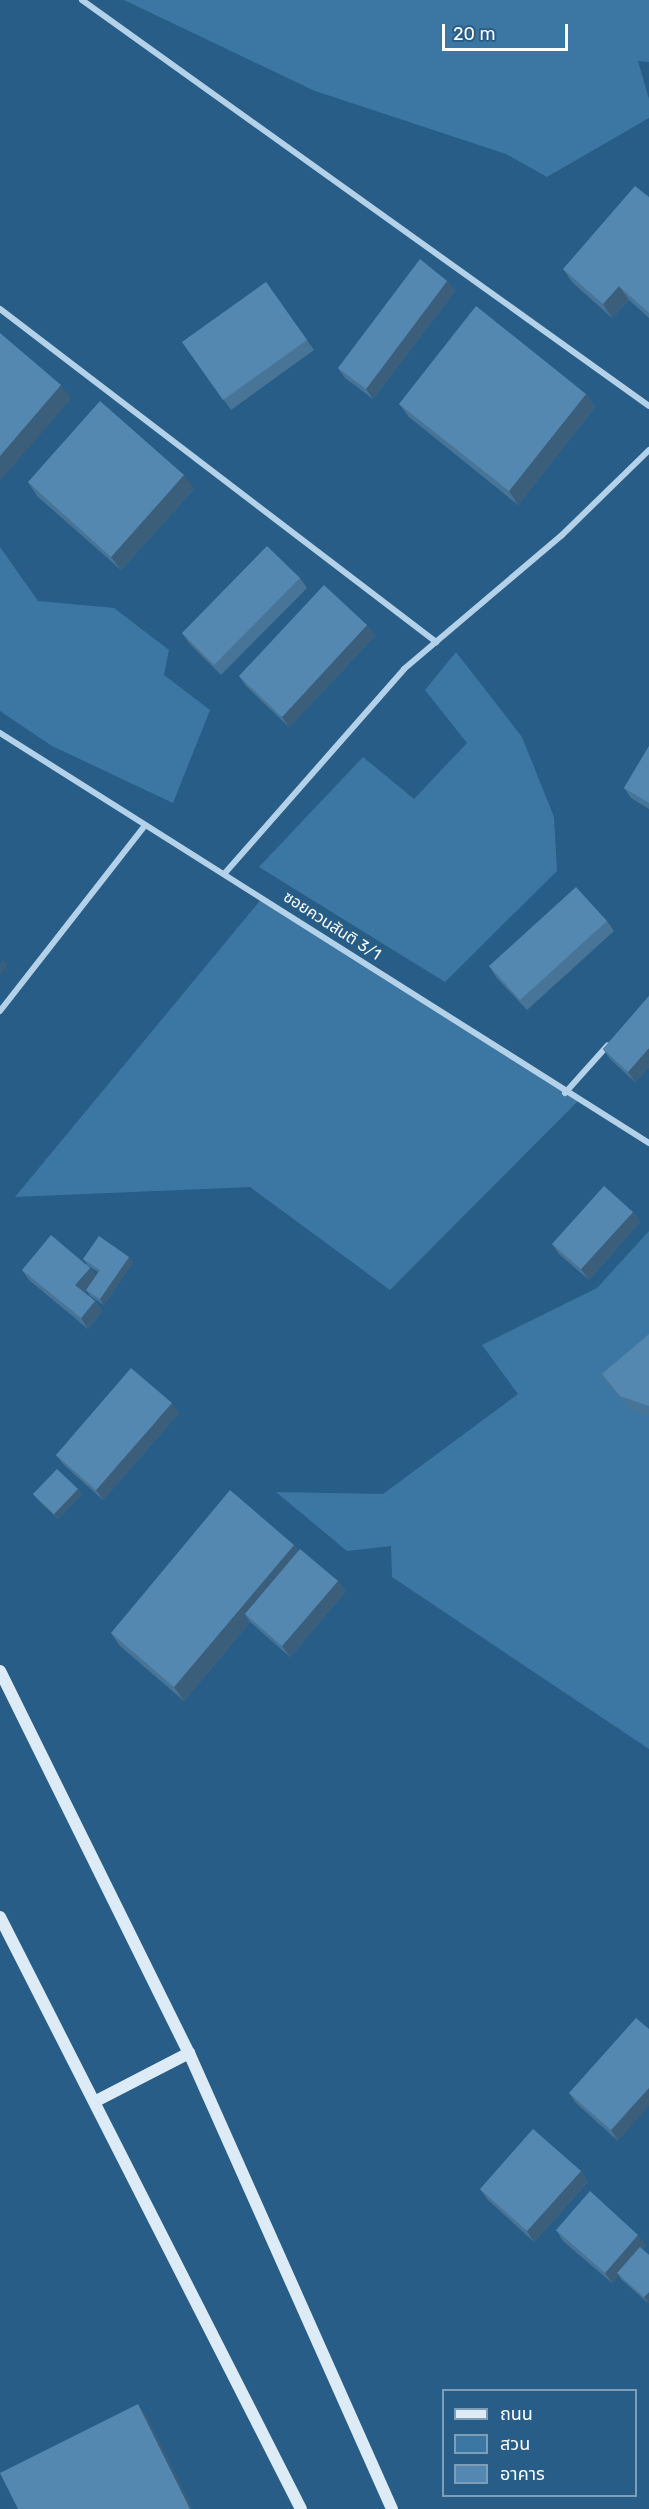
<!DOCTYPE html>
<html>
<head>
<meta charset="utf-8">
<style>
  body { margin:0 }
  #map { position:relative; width:649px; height:2509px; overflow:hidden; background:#275d86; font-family:Rubik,"Noto Sans Thai",sans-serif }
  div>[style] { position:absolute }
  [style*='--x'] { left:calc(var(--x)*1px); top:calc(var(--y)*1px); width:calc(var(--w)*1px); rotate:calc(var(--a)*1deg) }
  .green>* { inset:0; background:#3c77a3 }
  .minor>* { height:6px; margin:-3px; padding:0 3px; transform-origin:3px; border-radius:3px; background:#b3d1e8 }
  .secondary>* { height:12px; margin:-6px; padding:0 6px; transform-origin:6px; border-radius:6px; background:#ddebf7 }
  .wall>* { inset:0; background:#487597 }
  .shaded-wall>* { inset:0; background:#3b5f7b }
  .building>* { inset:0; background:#5488b0 }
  span { translate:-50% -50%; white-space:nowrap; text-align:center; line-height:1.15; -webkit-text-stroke:6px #275d86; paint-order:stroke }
  .street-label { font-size:16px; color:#fff }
  .legend { position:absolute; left:442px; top:2389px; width:195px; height:108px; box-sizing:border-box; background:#275d86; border:2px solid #7d9eb6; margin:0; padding:8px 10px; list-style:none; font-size:18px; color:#fff }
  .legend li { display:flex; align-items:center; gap:12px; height:30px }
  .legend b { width:30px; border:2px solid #7d9eb6 }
  .scale { position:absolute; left:442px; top:24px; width:126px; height:27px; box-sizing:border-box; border:3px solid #fff; border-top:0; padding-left:8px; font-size:18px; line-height:21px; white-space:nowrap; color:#fff; -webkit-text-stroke:4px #275d86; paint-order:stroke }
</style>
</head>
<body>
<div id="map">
  <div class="green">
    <i style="clip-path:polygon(124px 0,649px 0,649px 62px,638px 61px,649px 99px,649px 118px,547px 177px,506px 154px,315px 91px)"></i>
    <i style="clip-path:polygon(0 547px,38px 601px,114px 608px,169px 650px,164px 675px,210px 710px,173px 803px,52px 746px,0 711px)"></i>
    <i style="clip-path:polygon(456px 652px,522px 737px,554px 817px,557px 871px,445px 982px,259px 867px,363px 757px,414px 799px,467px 743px,425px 690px)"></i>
    <i style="clip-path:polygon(263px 897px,578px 1101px,390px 1290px,250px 1187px,15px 1197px)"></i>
    <i style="clip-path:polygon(649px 1231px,649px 1749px,392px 1577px,391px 1546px,347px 1551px,276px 1492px,383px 1494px,518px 1394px,482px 1345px,597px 1288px)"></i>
  </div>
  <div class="minor">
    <i style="--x:82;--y:0;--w:697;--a:35.6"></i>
    <i style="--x:0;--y:309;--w:549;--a:37.37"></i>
    <i style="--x:0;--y:733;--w:768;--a:32.28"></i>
    <i style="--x:225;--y:873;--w:271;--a:-48.7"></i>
    <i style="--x:404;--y:669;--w:207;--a:-40.3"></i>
    <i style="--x:562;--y:535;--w:122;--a:-44.3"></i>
    <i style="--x:0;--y:1011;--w:234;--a:-52"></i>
    <i style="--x:565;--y:1093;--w:64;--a:-48.1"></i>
  </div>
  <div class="secondary">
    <i style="--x:0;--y:1671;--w:426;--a:63.7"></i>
    <i style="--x:189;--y:2053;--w:499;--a:66"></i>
    <i style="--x:0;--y:1917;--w:664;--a:63.05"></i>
    <i style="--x:96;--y:2101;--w:105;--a:-27.3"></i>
  </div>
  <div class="wall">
    <i style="clip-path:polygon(649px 197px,649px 318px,629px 300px,612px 318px,572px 282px,563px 269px)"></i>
    <i style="clip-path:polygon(447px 281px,455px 291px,373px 399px,345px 378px,338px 368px)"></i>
    <i style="clip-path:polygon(266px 282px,314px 350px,231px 410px,182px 342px)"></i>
    <i style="clip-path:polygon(586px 394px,595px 407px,518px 505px,409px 417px,399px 404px)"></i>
    <i style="clip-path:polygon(28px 482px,194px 489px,121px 570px,37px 496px)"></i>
    <i style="clip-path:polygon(300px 578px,307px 588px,221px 675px,189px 643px,182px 633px)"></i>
    <i style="clip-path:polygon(367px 625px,375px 636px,289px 727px,246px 686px,239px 676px)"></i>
    <i style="clip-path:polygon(649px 746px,649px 809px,631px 798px,624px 788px)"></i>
    <i style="clip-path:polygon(607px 921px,614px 931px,527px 1010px,496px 977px,489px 966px)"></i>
    <i style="clip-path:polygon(649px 996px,649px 1067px,635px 1082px,610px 1059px,603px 1049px)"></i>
    <i style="clip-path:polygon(633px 1212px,640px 1222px,589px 1280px,559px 1254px,552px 1244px)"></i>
    <i style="clip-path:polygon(evenodd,129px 1257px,133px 1262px,104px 1305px,90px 1296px,87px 1291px,85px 1293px,95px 1301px,102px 1311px,88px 1329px,29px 1280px,22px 1270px,87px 1264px,83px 1259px,129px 1257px,87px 1265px,98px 1272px,96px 1276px,90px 1268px,87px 1265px)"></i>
    <i style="clip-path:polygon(649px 1334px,649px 1416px,630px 1409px,611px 1388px,602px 1374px)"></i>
    <i style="clip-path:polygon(179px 1413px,103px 1500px,64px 1465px,56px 1455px)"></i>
    <i style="clip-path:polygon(33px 1494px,82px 1494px,58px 1519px,37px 1499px)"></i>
    <i style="clip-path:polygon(294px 1545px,298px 1551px,338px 1581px,346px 1591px,290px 1657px,250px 1622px,184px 1701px,120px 1646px,111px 1633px)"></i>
    <i style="clip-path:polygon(649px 2029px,618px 2141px,576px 2103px,569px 2093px)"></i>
    <i style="clip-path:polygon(581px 2171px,588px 2182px,534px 2242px,487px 2199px,480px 2189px)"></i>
    <i style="clip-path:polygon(556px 2230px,646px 2245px,642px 2249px,649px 2255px,649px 2302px,648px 2303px,621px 2279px,619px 2275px,612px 2283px,563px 2241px)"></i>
  </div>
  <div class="shaded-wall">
    <i style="clip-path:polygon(447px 281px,455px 291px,373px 399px,366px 389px)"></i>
    <i style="clip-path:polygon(619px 286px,629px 300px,612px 318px,603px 304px)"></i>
    <i style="clip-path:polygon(61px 385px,71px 399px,0 481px,0 456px)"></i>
    <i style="clip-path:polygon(586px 394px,595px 407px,518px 505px,509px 491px)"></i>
    <i style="clip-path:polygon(184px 475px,194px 489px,121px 570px,111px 557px)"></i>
    <i style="clip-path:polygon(367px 625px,375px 636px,289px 727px,282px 717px)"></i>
    <i style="clip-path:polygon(3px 959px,7px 965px,0 975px,0 964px)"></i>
    <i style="clip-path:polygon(649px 1048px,649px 1067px,635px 1082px,628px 1072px)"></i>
    <i style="clip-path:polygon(633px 1212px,640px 1222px,589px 1280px,581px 1269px)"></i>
    <i style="clip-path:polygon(129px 1257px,133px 1262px,104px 1305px,100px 1299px)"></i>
    <i style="clip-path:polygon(90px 1268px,98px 1278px,83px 1295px,75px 1285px)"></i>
    <i style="clip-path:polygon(95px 1301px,102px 1311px,88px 1329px,81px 1318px)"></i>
    <i style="clip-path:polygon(172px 1403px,179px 1413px,103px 1500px,96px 1490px)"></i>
    <i style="clip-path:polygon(78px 1489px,82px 1494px,58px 1519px,54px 1514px)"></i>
    <i style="clip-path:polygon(294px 1545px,303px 1559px,245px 1614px,250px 1622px,184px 1701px,174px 1687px)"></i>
    <i style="clip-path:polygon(338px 1581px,346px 1591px,290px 1657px,282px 1646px)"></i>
    <i style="clip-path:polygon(649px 2088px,649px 2106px,618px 2141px,611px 2130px)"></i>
    <i style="clip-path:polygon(581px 2171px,588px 2182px,534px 2242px,527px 2231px)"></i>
    <i style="clip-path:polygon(638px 2235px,646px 2245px,619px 2275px,617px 2273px,619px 2275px,612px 2283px,605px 2273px)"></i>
    <i style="clip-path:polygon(649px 2292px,649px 2302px,648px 2303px,644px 2297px)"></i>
    <i style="clip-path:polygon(138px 2404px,149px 2420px,193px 2509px,190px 2509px)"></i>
  </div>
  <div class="building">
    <i style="clip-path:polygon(635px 186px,649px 197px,649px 313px,619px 286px,603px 304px,563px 269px)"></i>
    <i style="clip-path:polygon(420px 259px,447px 281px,366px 389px,338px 368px)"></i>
    <i style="clip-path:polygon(266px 282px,307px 340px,223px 400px,182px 342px)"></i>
    <i style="clip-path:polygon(476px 306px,586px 394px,509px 491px,399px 404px)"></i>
    <i style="clip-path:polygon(0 333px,61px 385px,0 456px)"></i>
    <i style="clip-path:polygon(100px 401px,184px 475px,111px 557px,28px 482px)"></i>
    <i style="clip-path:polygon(267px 546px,300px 578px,214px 665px,182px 633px)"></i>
    <i style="clip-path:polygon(324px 585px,367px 625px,282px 717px,239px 676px)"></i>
    <i style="clip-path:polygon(649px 746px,649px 803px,624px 788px)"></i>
    <i style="clip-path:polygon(576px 887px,607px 921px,520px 1000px,489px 966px)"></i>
    <i style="clip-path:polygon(649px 996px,649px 1048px,628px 1072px,603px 1049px)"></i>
    <i style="clip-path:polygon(604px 1186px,633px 1212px,581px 1269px,552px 1244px)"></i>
    <i style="clip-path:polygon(51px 1235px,90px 1268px,75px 1285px,95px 1301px,81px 1318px,22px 1270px)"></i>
    <i style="clip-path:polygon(99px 1236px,129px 1257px,100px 1299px,86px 1290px,100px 1270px,83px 1259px)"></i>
    <i style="clip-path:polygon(649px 1334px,649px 1406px,620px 1396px,602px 1374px)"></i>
    <i style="clip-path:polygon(131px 1368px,172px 1403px,96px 1490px,56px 1455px)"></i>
    <i style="clip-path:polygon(57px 1469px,78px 1489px,54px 1514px,33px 1494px)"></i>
    <i style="clip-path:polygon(230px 1490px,294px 1545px,174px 1687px,111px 1633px)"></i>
    <i style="clip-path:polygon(300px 1549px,338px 1581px,282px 1646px,245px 1614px)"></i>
    <i style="clip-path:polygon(636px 2018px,649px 2029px,649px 2088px,611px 2130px,569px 2093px)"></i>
    <i style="clip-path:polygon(533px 2129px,581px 2171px,527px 2231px,480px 2189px)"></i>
    <i style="clip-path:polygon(590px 2191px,638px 2235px,605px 2273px,556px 2230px)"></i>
    <i style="clip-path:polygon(640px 2247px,649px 2255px,649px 2292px,644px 2297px,617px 2273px)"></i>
    <i style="clip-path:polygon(138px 2404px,190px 2509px,18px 2509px,0 2473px)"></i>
  </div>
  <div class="street-label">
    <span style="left:332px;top:926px;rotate:33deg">ซอยควนสันติ 3/1</span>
  </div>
  <ul class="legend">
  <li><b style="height:8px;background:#ddebf7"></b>ถนน</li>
  <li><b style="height:16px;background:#3c77a3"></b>สวน</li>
  <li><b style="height:16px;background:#5488b0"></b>อาคาร</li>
  </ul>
  <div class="scale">20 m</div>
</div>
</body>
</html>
